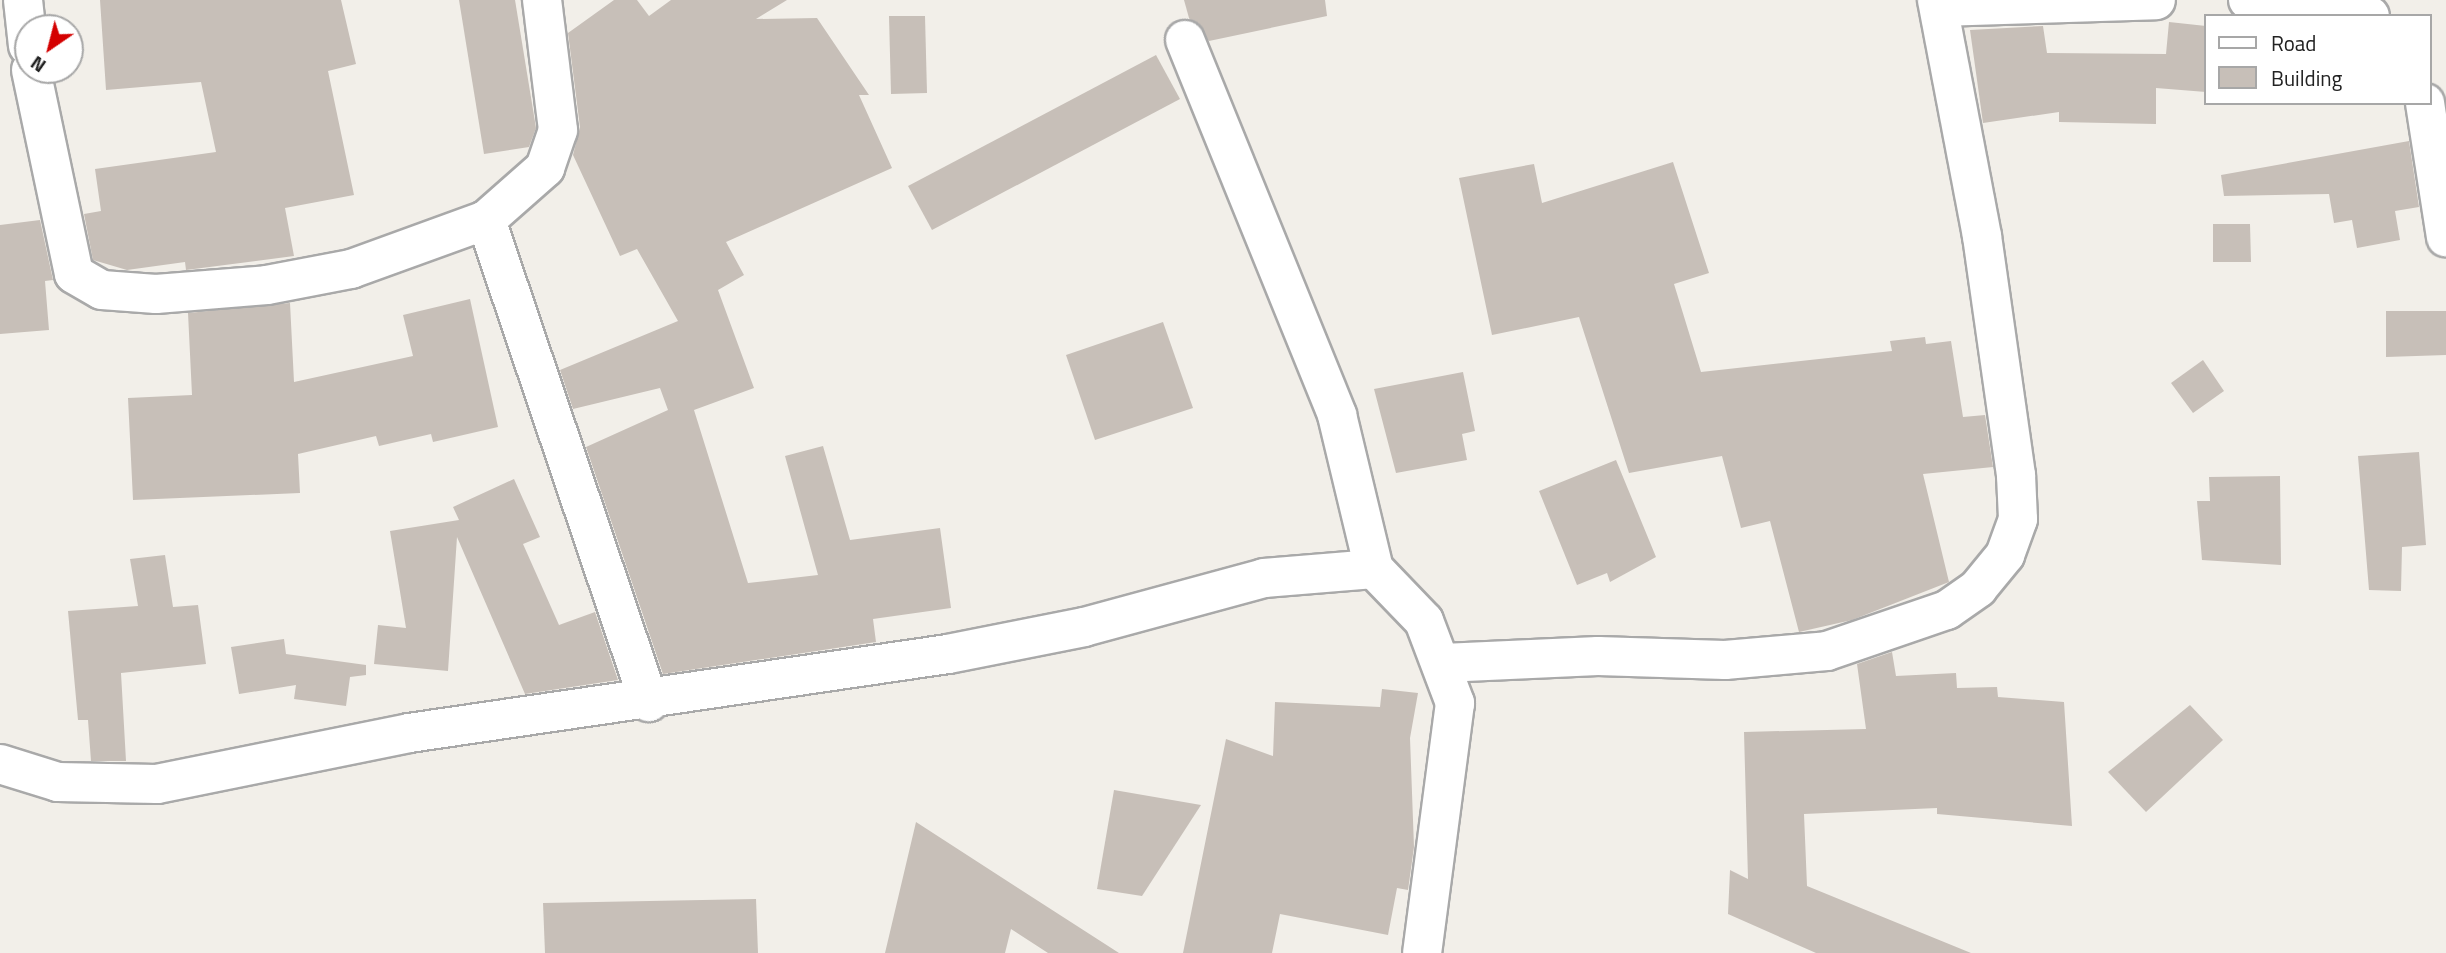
<!DOCTYPE html>
<html>
<head>
<meta charset="utf-8">
<style>
  body { margin:0 }
  #map { position:relative; width:2446px; height:953px; overflow:hidden; background:#f2efe9; font-family:"Titillium Web",sans-serif }
  div>[style] { position:absolute }
  [style*='--x'] { left:calc(var(--x)*1px); top:calc(var(--y)*1px); width:calc(var(--w)*1px); rotate:calc(var(--a)*1deg) }
  .building>* { inset:0; background:#c7bfb8 }
  .roads { filter:drop-shadow(2px 0 #a9a9a9) drop-shadow(-2px 0 #a9a9a9) drop-shadow(0 2px #a9a9a9) drop-shadow(0 -2px #a9a9a9) }
  .minor>* { height:38px; margin:-19px; padding:0 19px; transform-origin:19px; border-radius:19px; background:#fff }
  span { translate:-50% -50%; white-space:nowrap; text-align:center; line-height:1.15; -webkit-text-stroke:6px #fff; paint-order:stroke }
  .legend { position:absolute; left:2204px; top:14px; width:228px; height:91px; box-sizing:border-box; background:#fff; border:2px solid #a7a7a7; margin:0; padding:9px 12px; list-style:none; font-size:21px; color:#222 }
  .legend li { display:flex; align-items:center; gap:14px; height:35px }
  .legend b { width:35px; border:2px solid #a7a7a7 }
  .north { position:absolute; left:14px; top:14px; width:70px; height:70px; box-sizing:border-box; background:#fff; border:2px solid #a7a7a7; border-radius:50%; rotate:215deg; font-size:19px; font-weight:700; line-height:28px; text-align:center; color:#222 }
  .north::after { content:''; display:block; margin:auto; width:24px; height:32px; background:#d40000; clip-path:polygon(50% 0,100% 100%,50% 72%,0 100%) }
</style>
</head>
<body>
<div id="map">
  <div class="building">
    <i style="clip-path:polygon(100px 0,341px 0,356px 64px,328px 71px,354px 195px,285px 208px,294px 256px,186px 270px,185px 262px,127px 270px,93px 260px,84px 214px,101px 211px,95px 169px,216px 152px,201px 82px,106px 90px)"></i>
    <i style="clip-path:polygon(459px 0,515px 0,536px 128px,529px 147px,484px 154px)"></i>
    <i style="clip-path:polygon(614px 0,637px 0,649px 16px,671px 0,787px 0,756px 19px,817px 18px,869px 95px,859px 95px,892px 168px,726px 242px,744px 275px,718px 290px,754px 388px,694px 410px,748px 583px,818px 575px,785px 456px,823px 446px,850px 540px,940px 528px,951px 608px,873px 619px,876px 642px,663px 674px,586px 447px,668px 410px,660px 388px,573px 409px,560px 370px,678px 321px,637px 249px,620px 256px,573px 155px,580px 127px,568px 33px)"></i>
    <i style="clip-path:polygon(1184px 0,1325px 0,1327px 16px,1209px 41px,1189px 18px)"></i>
    <i style="clip-path:polygon(889px 16px,925px 16px,927px 93px,891px 94px)"></i>
    <i style="clip-path:polygon(2169px 22px,2206px 26px,2206px 92px,2156px 88px,2156px 124px,2059px 122px,2059px 112px,1983px 123px,1970px 30px,2043px 26px,2047px 53px,2166px 54px)"></i>
    <i style="clip-path:polygon(1156px 55px,1180px 99px,932px 230px,908px 186px)"></i>
    <i style="clip-path:polygon(2409px 141px,2419px 207px,2395px 211px,2400px 240px,2357px 248px,2352px 220px,2334px 223px,2329px 194px,2224px 196px,2221px 175px)"></i>
    <i style="clip-path:polygon(1673px 162px,1709px 273px,1674px 284px,1701px 372px,1892px 351px,1890px 341px,1925px 337px,1926px 344px,1951px 341px,1963px 417px,1985px 415px,1993px 467px,1923px 474px,1949px 582px,1852px 620px,1799px 632px,1770px 521px,1741px 528px,1722px 456px,1629px 473px,1579px 317px,1492px 335px,1459px 178px,1534px 164px,1542px 203px)"></i>
    <i style="clip-path:polygon(40px 220px,53px 280px,45px 281px,49px 330px,0 334px,0 225px)"></i>
    <i style="clip-path:polygon(2213px 224px,2250px 224px,2251px 262px,2213px 262px)"></i>
    <i style="clip-path:polygon(470px 299px,498px 427px,433px 442px,431px 434px,379px 446px,376px 436px,298px 454px,300px 493px,133px 500px,128px 398px,192px 395px,188px 313px,290px 303px,294px 382px,413px 356px,403px 315px)"></i>
    <i style="clip-path:polygon(2386px 311px,2446px 311px,2446px 355px,2386px 357px)"></i>
    <i style="clip-path:polygon(1163px 322px,1193px 408px,1095px 440px,1066px 355px)"></i>
    <i style="clip-path:polygon(2203px 360px,2224px 391px,2193px 413px,2171px 383px)"></i>
    <i style="clip-path:polygon(1463px 372px,1475px 431px,1462px 434px,1467px 460px,1396px 473px,1374px 389px)"></i>
    <i style="clip-path:polygon(2419px 452px,2426px 545px,2402px 547px,2401px 591px,2369px 590px,2358px 456px)"></i>
    <i style="clip-path:polygon(1616px 460px,1656px 557px,1610px 582px,1607px 573px,1577px 585px,1539px 491px)"></i>
    <i style="clip-path:polygon(2280px 476px,2281px 565px,2202px 560px,2197px 501px,2210px 501px,2209px 477px)"></i>
    <i style="clip-path:polygon(514px 479px,540px 537px,523px 544px,559px 625px,595px 612px,618px 680px,525px 694px,457px 537px,448px 671px,374px 664px,378px 625px,406px 628px,390px 531px,459px 520px,453px 507px)"></i>
    <i style="clip-path:polygon(165px 555px,173px 607px,198px 605px,206px 664px,121px 673px,126px 761px,91px 761px,88px 720px,78px 720px,68px 611px,138px 606px,130px 559px)"></i>
    <i style="clip-path:polygon(284px 639px,286px 654px,366px 665px,366px 675px,350px 677px,346px 706px,294px 699px,296px 685px,239px 694px,231px 647px)"></i>
    <i style="clip-path:polygon(1892px 652px,1896px 676px,1956px 673px,1957px 688px,1997px 687px,1998px 697px,2064px 702px,2072px 826px,1937px 814px,1937px 808px,1804px 814px,1807px 886px,1971px 953px,1816px 953px,1728px 914px,1730px 870px,1748px 879px,1744px 732px,1866px 729px,1857px 664px)"></i>
    <i style="clip-path:polygon(1382px 689px,1418px 693px,1410px 738px,1414px 847px,1408px 890px,1397px 888px,1388px 935px,1280px 914px,1272px 953px,1183px 953px,1226px 739px,1273px 756px,1275px 702px,1380px 707px)"></i>
    <i style="clip-path:polygon(2190px 705px,2223px 740px,2146px 812px,2108px 772px)"></i>
    <i style="clip-path:polygon(1114px 790px,1201px 805px,1142px 896px,1097px 889px)"></i>
    <i style="clip-path:polygon(916px 822px,1018px 888px,1119px 953px,1048px 953px,1011px 929px,1005px 953px,885px 953px)"></i>
    <i style="clip-path:polygon(756px 899px,758px 953px,545px 953px,543px 903px)"></i>
  </div>
  <div class="roads">
    <div class="minor">
      <i style="--x:23;--y:0;--w:46;--a:83.8"></i>
      <i style="--x:2248;--y:0;--w:123;--a:7.5"></i>
      <i style="--x:1939;--y:7;--w:217;--a:-1.8"></i>
      <i style="--x:1185;--y:40;--w:405;--a:67.9"></i>
      <i style="--x:1337;--y:415;--w:158;--a:76.5"></i>
      <i style="--x:1374;--y:569;--w:72;--a:46.1"></i>
      <i style="--x:1424;--y:621;--w:88;--a:69.3"></i>
      <i style="--x:1455;--y:703;--w:252;--a:97.5"></i>
      <i style="--x:31;--y:70;--w:208;--a:78.1"></i>
      <i style="--x:74;--y:274;--w:32;--a:30"></i>
      <i style="--x:102;--y:290;--w:54;--a:4.2"></i>
      <i style="--x:156;--y:294;--w:111;--a:-4.6"></i>
      <i style="--x:267;--y:285;--w:86;--a:-10.8"></i>
      <i style="--x:351;--y:269;--w:144;--a:-19.9"></i>
      <i style="--x:486;--y:220;--w:79;--a:-41.4"></i>
      <i style="--x:545;--y:168;--w:40;--a:-71.1"></i>
      <i style="--x:558;--y:130;--w:131;--a:-97"></i>
      <i style="--x:2425;--y:103;--w:136;--a:81.1"></i>
      <i style="--x:486;--y:220;--w:509;--a:71.32"></i>
      <i style="--x:1443;--y:663;--w:155;--a:-2.6"></i>
      <i style="--x:1598;--y:656;--w:127;--a:1.8"></i>
      <i style="--x:1725;--y:660;--w:102;--a:-5"></i>
      <i style="--x:1827;--y:651;--w:127;--a:-18.9"></i>
      <i style="--x:1947;--y:610;--w:38;--a:-35"></i>
      <i style="--x:1978;--y:588;--w:43;--a:-50.7"></i>
      <i style="--x:2005;--y:555;--w:38;--a:-70"></i>
      <i style="--x:2018;--y:519;--w:44;--a:-92.6"></i>
      <i style="--x:2016;--y:475;--w:241;--a:-98.1"></i>
      <i style="--x:1982;--y:236;--w:240;--a:-100.8"></i>
      <i style="--x:0;--y:764;--w:61;--a:17.2"></i>
      <i style="--x:58;--y:782;--w:99;--a:1.2"></i>
      <i style="--x:157;--y:784;--w:257;--a:-11.4"></i>
      <i style="--x:409;--y:733;--w:545;--a:-8.34"></i>
      <i style="--x:948;--y:654;--w:139;--a:-11.2"></i>
      <i style="--x:1084;--y:627;--w:187;--a:-15.2"></i>
      <i style="--x:1264;--y:578;--w:110;--a:-4.7"></i>
    </div>
  </div>
  <ul class="legend">
  <li><b style="height:9px;background:#fff"></b>Road</li>
  <li><b style="height:19px;background:#c7bfb8"></b>Building</li>
  </ul>
  <div class="north">N</div>
</div>
</body>
</html>
